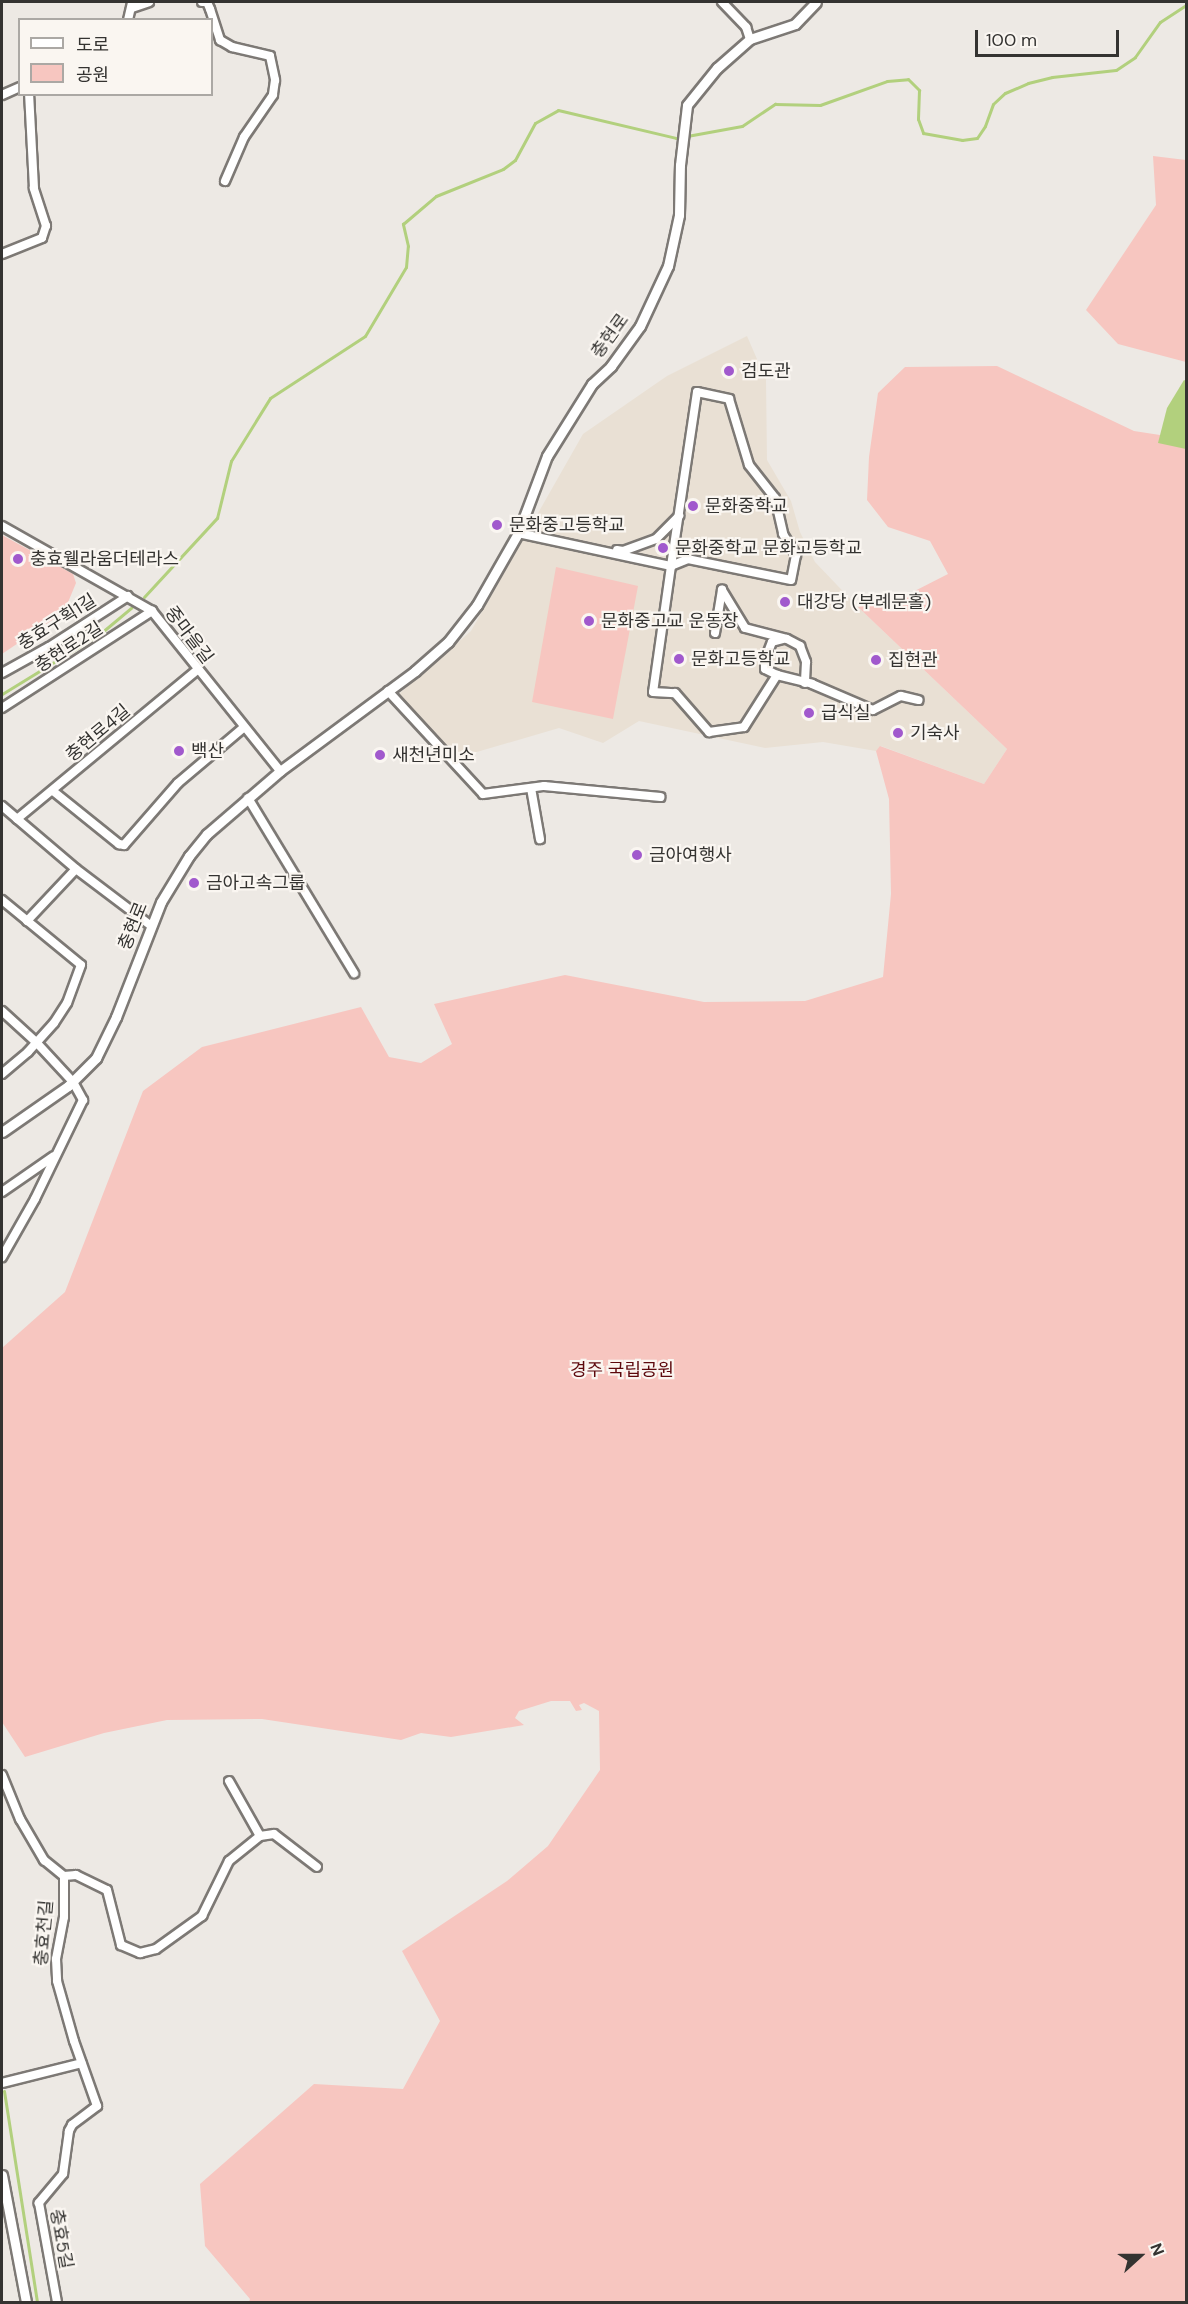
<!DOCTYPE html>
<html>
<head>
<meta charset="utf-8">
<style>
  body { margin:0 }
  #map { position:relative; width:1188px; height:2304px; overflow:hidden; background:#ede9e4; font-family:"DM Sans","Noto Sans KR",sans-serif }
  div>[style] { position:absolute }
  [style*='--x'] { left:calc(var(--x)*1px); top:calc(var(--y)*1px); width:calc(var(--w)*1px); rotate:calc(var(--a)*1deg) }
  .built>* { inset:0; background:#e9e0d4 }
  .green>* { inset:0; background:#f7c6c0 }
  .water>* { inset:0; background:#b2d07d }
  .stream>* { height:3px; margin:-1.5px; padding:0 1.5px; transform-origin:1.5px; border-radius:1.5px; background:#b2d07d }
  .roads { filter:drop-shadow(2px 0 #7d7975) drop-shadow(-2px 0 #7d7975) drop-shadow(0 2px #7d7975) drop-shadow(0 -2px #7d7975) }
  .minor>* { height:8px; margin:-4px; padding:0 4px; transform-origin:4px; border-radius:4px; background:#fff }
  .tertiary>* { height:9px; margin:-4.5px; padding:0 4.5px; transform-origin:4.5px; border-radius:4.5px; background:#fff }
  .dots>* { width:16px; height:16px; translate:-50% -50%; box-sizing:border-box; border:3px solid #faf6f1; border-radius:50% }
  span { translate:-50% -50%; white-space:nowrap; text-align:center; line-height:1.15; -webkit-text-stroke:4.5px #faf6f1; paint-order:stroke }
  .street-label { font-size:18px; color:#343331 }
  .poi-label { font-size:18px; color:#343331 }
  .left { translate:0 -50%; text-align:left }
  .park-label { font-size:18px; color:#5d090d }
  .frame { position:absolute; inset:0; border:3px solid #343331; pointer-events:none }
  .legend { position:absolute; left:18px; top:18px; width:195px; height:78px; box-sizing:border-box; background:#faf6f1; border:2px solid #aba8a4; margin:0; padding:8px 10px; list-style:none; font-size:18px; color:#343331 }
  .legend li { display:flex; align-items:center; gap:12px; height:30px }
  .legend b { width:30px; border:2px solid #aba8a4 }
  .north { position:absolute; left:1110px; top:2226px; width:60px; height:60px; -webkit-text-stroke:4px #faf6f1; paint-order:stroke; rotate:69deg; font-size:16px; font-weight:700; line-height:24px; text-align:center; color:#343331 }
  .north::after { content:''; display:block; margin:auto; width:21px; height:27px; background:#343331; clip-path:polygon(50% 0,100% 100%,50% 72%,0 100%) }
  .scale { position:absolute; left:975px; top:30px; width:144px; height:27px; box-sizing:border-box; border:3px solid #343331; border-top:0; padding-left:8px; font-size:18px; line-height:21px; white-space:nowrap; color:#343331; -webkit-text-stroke:4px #faf6f1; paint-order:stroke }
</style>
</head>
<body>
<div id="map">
  <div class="built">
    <i style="clip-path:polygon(747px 336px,766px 380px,767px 460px,791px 501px,800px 532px,815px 562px,858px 607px,1007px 749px,984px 784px,881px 746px,876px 751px,823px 742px,765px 748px,639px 721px,603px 743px,559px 728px,453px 759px,399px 694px,471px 631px,583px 434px,667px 376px)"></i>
  </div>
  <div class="green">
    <i style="clip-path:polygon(1153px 156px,1186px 160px,1186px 362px,1118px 344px,1086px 310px,1156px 205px)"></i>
    <i style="clip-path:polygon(997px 366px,1134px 431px,1186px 439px,1186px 2302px,249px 2302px,250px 2299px,205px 2246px,200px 2184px,314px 2084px,403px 2089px,440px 2021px,402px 1951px,507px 1881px,548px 1846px,600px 1770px,599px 1711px,584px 1703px,579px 1705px,582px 1710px,576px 1711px,570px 1701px,551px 1701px,519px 1711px,515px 1718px,524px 1725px,451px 1737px,421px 1733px,401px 1740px,262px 1719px,167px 1720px,104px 1733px,25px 1757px,2px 1722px,2px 1348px,65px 1292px,143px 1091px,202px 1047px,361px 1007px,389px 1057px,421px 1063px,452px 1044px,434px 1004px,565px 975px,704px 1002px,805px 1001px,883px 977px,891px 894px,889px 799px,876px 751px,880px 746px,984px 784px,1007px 749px,858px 607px,897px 600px,948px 574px,930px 541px,888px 527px,867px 500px,869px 457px,878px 393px,905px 367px)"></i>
    <i style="clip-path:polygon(2px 535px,73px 574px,76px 583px,64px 612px,2px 654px)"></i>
    <i style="clip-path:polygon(556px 567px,638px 586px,613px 719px,532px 702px)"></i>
  </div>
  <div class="water">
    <i style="clip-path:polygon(1184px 380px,1186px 381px,1186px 449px,1158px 443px,1167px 408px)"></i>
  </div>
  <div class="stream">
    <i style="--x:144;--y:597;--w:108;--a:-47.3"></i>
    <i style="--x:217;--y:518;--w:59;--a:-76.2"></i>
    <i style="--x:231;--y:461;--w:74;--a:-58.2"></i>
    <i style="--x:270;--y:398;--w:113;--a:-33.1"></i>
    <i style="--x:365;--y:336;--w:80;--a:-59.3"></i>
    <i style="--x:406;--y:267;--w:21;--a:-85"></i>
    <i style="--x:408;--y:246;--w:23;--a:-103"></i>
    <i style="--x:403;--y:224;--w:43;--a:-40.3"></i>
    <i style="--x:436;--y:196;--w:72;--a:-21.9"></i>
    <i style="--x:503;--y:169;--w:15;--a:-37"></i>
    <i style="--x:515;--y:160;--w:42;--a:-61.6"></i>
    <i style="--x:535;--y:123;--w:26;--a:-29"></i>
    <i style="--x:558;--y:110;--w:121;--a:13.3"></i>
    <i style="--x:676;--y:138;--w:67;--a:-10.3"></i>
    <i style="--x:742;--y:126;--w:40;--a:-34"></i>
    <i style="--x:775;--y:104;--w:45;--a:1.3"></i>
    <i style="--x:820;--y:105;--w:71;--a:-19.7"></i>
    <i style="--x:887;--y:81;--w:21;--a:-5"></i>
    <i style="--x:908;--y:79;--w:16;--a:45"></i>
    <i style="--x:919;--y:90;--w:29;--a:92"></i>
    <i style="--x:918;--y:119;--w:15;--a:70"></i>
    <i style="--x:923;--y:133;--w:40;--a:10"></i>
    <i style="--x:962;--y:140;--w:15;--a:-8"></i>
    <i style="--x:977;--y:138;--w:14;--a:-56"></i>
    <i style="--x:985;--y:126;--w:23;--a:-70"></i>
    <i style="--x:993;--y:104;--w:16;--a:-43"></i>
    <i style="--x:1005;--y:93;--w:25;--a:-23"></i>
    <i style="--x:1028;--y:83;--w:25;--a:-14"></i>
    <i style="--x:1052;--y:77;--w:64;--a:-6.2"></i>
    <i style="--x:1116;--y:70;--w:23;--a:-34"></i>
    <i style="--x:1135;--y:57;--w:43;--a:-54.5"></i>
    <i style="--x:1160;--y:22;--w:31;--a:-33"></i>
    <i style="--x:2;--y:694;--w:116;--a:-31.6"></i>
    <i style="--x:101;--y:633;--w:40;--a:-40"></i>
    <i style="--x:4;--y:2091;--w:214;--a:81.1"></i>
  </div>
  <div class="roads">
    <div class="minor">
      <i style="--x:202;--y:2;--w:5;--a:0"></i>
      <i style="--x:207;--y:2;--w:8;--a:67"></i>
      <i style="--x:210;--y:9;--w:33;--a:72"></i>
      <i style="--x:220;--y:40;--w:14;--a:30"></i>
      <i style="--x:232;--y:47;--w:39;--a:13"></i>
      <i style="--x:270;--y:56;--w:25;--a:78"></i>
      <i style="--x:275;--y:80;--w:15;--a:98"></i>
      <i style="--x:273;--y:95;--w:51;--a:124.6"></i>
      <i style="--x:244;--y:137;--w:48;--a:113.4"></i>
      <i style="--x:722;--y:2;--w:35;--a:46"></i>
      <i style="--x:746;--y:27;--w:13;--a:72"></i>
      <i style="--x:132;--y:8;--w:18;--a:-19"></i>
      <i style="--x:128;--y:20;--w:18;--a:-77"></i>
      <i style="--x:2;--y:95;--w:20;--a:-24"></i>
      <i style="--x:2;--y:254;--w:43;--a:-21.8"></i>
      <i style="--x:42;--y:238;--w:13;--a:-72"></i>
      <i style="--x:46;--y:226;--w:40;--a:-108"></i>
      <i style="--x:34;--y:188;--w:94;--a:-93"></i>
      <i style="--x:2;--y:526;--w:172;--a:29.5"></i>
      <i style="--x:152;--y:611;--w:205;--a:51.3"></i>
      <i style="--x:518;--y:533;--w:157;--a:12.2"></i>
      <i style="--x:671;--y:566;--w:176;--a:-81.5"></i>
      <i style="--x:697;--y:392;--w:33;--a:12"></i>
      <i style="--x:729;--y:399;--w:69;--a:73.1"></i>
      <i style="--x:749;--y:465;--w:42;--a:51.8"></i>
      <i style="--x:775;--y:498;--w:37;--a:77"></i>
      <i style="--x:783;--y:534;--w:25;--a:58"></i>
      <i style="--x:796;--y:555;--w:25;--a:101"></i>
      <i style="--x:791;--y:580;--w:105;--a:-168.5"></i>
      <i style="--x:688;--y:559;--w:18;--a:158"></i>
      <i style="--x:671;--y:566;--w:127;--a:98.1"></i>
      <i style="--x:653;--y:692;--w:22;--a:3"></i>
      <i style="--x:675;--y:693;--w:52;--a:48.9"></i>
      <i style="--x:709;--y:732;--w:35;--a:-8"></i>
      <i style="--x:744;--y:727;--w:62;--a:-57.6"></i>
      <i style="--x:777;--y:675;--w:36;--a:14"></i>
      <i style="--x:812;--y:684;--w:66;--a:23.1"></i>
      <i style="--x:873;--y:710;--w:31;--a:-27"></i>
      <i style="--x:901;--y:696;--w:18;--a:13"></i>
      <i style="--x:617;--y:550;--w:6;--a:9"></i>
      <i style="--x:623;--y:551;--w:35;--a:-20"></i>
      <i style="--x:656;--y:539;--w:33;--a:-45"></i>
      <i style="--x:722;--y:590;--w:44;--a:58.8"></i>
      <i style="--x:745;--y:628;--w:43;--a:14.7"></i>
      <i style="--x:787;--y:639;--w:15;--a:28"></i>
      <i style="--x:800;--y:646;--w:17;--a:69"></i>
      <i style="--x:806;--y:662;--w:21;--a:93"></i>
      <i style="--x:715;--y:633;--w:44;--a:-80.8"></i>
      <i style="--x:2;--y:673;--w:54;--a:-29"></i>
      <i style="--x:49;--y:647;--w:94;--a:-32.8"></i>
      <i style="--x:777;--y:675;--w:13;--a:-153"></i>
      <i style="--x:765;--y:669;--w:9;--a:-90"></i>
      <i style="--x:765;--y:660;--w:19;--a:-69"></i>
      <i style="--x:772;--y:642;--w:11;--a:-15"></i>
      <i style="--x:388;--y:691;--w:140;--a:47.3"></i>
      <i style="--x:483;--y:794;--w:62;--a:-7.5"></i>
      <i style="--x:544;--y:786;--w:117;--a:5.4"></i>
      <i style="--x:2;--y:708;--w:179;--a:-32.9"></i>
      <i style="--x:531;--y:788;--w:52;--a:80"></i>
      <i style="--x:53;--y:791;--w:85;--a:38.8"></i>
      <i style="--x:119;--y:844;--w:5;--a:11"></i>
      <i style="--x:124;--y:845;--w:82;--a:-48.9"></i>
      <i style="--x:178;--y:783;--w:85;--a:-40.2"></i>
      <i style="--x:248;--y:798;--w:205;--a:58.8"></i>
      <i style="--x:2;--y:806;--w:97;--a:40.4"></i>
      <i style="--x:76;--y:869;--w:93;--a:37.1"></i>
      <i style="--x:17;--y:819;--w:234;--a:-39.6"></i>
      <i style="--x:2;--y:900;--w:102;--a:39.4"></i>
      <i style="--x:81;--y:965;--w:40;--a:110.2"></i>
      <i style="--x:67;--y:1003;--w:24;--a:123"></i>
      <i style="--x:54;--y:1023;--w:39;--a:132"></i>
      <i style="--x:28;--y:1052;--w:34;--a:140"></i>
      <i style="--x:27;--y:921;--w:71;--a:-46.7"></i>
      <i style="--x:2;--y:1011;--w:46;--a:42.4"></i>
      <i style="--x:36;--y:1042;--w:54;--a:47.2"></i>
      <i style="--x:73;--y:1082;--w:21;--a:61"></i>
      <i style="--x:83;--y:1100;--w:110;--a:115.9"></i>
      <i style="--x:35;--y:1199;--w:67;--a:119.6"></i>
      <i style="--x:2;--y:1192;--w:63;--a:-34.7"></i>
      <i style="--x:2;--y:1775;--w:48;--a:67.8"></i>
      <i style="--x:20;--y:1819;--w:48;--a:59.7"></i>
      <i style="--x:44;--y:1860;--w:26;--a:39"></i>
      <i style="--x:64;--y:1876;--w:41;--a:90"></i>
      <i style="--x:64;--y:1917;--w:43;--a:100.8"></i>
      <i style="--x:56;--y:1959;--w:22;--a:87"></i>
      <i style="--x:57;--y:1981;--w:62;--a:74.2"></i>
      <i style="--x:74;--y:2041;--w:69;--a:70.5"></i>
      <i style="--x:97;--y:2106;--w:31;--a:143"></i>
      <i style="--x:72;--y:2125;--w:7;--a:117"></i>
      <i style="--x:69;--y:2131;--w:43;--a:97.9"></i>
      <i style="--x:63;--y:2174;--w:38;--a:130"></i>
      <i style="--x:39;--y:2203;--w:101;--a:79.7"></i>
      <i style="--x:260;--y:1836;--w:14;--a:-8"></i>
      <i style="--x:274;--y:1834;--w:54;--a:37.5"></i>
      <i style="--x:64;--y:1876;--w:12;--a:-5"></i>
      <i style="--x:76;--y:1875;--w:34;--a:26"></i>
      <i style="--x:107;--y:1890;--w:57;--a:75.7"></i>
      <i style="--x:121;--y:1945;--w:21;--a:23"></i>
      <i style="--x:140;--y:1953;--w:16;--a:-14"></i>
      <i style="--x:156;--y:1949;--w:57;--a:-35.7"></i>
      <i style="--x:202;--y:1916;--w:61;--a:-63.9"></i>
      <i style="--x:229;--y:1861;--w:40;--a:-39"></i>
      <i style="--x:260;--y:1836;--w:63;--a:-119.4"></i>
      <i style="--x:2;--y:2083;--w:82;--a:-14"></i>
    </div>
    <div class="tertiary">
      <i style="--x:2;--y:1132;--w:80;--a:-34.9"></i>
      <i style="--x:68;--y:1086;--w:40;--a:-45"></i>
      <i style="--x:96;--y:1058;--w:46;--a:-64"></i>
      <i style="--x:116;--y:1017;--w:123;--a:-68.6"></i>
      <i style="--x:161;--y:902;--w:54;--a:-58.7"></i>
      <i style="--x:189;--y:856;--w:28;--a:-51"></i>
      <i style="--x:207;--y:834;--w:96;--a:-40.8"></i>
      <i style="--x:280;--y:771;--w:168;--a:-36.5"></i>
      <i style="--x:415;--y:671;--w:44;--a:-41.3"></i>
      <i style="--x:448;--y:642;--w:47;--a:-51.9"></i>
      <i style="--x:477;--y:605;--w:83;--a:-60.3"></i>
      <i style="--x:518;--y:533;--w:82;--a:-69.4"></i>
      <i style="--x:547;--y:456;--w:85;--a:-58"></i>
      <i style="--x:592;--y:384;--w:26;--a:-43"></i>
      <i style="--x:611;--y:366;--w:49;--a:-54.1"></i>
      <i style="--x:640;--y:326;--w:66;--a:-65"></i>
      <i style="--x:668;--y:266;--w:52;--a:-77.8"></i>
      <i style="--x:679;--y:215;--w:50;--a:-88.9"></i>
      <i style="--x:680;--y:165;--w:60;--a:-83.3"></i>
      <i style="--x:687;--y:105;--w:48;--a:-51"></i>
      <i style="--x:717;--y:68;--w:44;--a:-41.3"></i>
      <i style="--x:750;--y:39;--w:47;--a:-18.4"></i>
      <i style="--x:795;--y:24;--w:30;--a:-46"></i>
      <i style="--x:2;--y:2175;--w:129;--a:79.3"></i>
    </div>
  </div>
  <div class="dots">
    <i style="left:729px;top:371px;background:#a159cd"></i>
    <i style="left:693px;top:506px;background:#a159cd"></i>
    <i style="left:497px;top:525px;background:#a159cd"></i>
    <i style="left:663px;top:548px;background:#a159cd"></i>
    <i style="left:18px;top:559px;background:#a159cd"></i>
    <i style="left:785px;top:602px;background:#a159cd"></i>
    <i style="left:589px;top:621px;background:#a159cd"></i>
    <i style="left:679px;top:659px;background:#a159cd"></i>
    <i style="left:876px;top:660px;background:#a159cd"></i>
    <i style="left:809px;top:713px;background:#a159cd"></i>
    <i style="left:898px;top:733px;background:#a159cd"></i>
    <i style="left:179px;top:751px;background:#a159cd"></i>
    <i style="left:380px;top:755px;background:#a159cd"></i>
    <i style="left:637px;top:855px;background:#a159cd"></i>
    <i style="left:194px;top:883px;background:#a159cd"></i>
  </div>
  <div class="street-label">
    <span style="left:610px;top:336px;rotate:-54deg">충현로</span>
    <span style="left:57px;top:622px;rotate:-32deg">충효구획1길</span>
    <span style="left:189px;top:635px;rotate:53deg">중마을길</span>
    <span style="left:69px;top:647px;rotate:-33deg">충현로2길</span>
    <span style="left:98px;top:733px;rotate:-40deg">충현로4길</span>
    <span style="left:133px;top:926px;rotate:-68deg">충현로</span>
    <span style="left:44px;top:1933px;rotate:-85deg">충효천길</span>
    <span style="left:61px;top:2239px;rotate:80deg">충효5길</span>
  </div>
  <div class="poi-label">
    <span class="left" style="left:741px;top:371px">검도관</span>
    <span class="left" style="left:705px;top:506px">문화중학교</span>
    <span class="left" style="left:509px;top:525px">문화중고등학교</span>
    <span class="left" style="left:675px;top:548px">문화중학교 문화고등학교</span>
    <span class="left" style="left:30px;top:559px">충효웰라움더테라스</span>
    <span class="left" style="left:797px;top:602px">대강당 (부례문홀)</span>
    <span class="left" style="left:601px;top:621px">문화중고교 운동장</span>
    <span class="left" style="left:691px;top:659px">문화고등학교</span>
    <span class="left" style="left:888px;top:660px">집현관</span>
    <span class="left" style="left:821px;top:713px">급식실</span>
    <span class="left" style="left:910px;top:733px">기숙사</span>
    <span class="left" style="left:191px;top:751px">백산</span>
    <span class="left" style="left:392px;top:755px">새천년미소</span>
    <span class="left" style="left:649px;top:855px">금아여행사</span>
    <span class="left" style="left:206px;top:883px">금아고속그룹</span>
  </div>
  <div class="park-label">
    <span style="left:622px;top:1370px">경주 국립공원</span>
  </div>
  <div class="frame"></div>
  <ul class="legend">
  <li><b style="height:8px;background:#fff"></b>도로</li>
  <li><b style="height:16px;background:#f7c6c0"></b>공원</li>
  </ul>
  <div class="north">N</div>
  <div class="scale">100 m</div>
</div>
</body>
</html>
